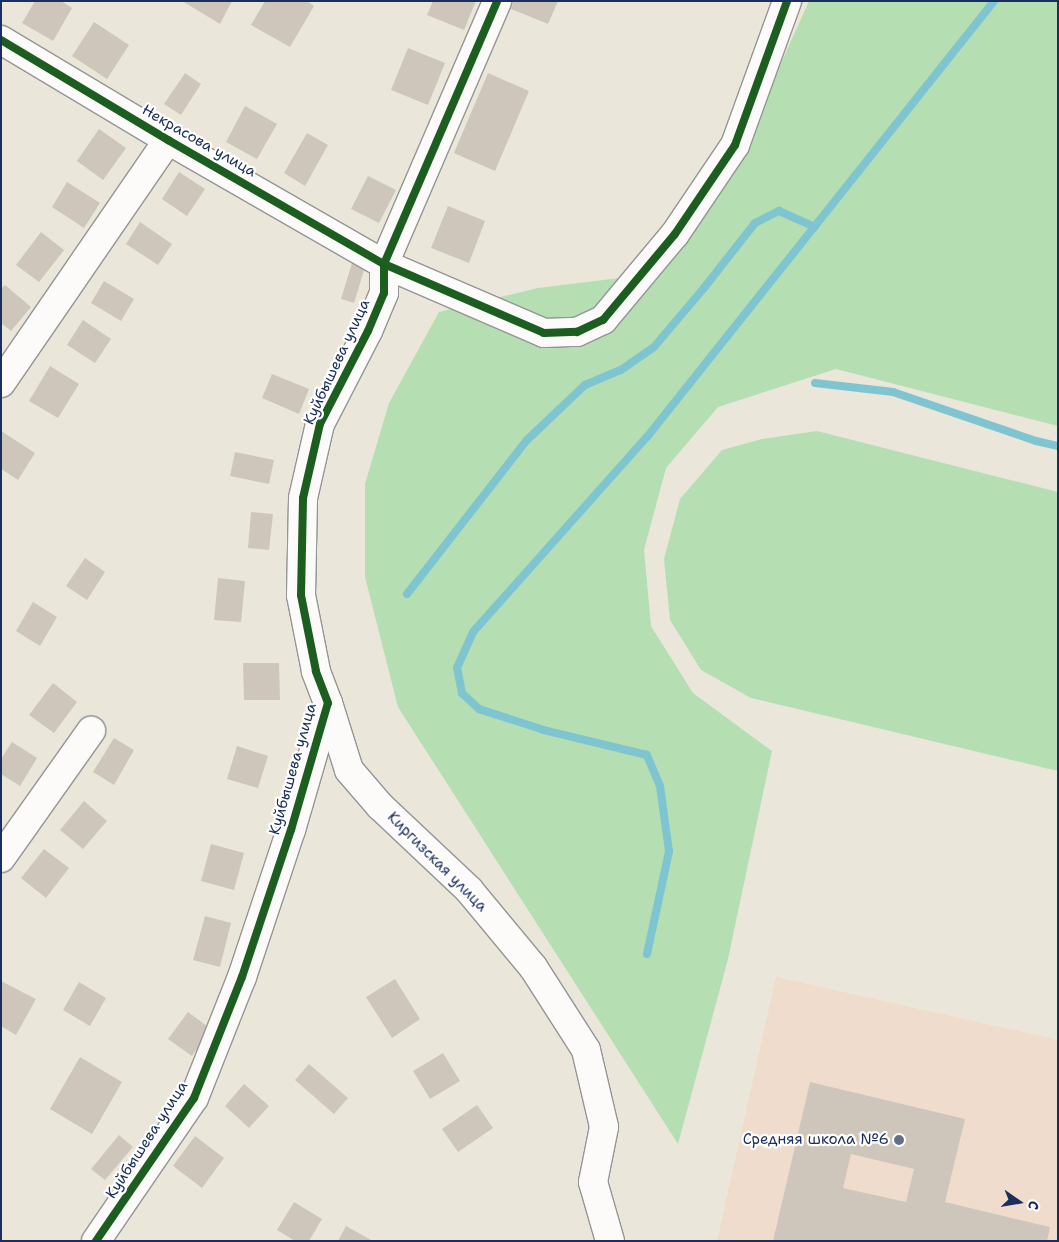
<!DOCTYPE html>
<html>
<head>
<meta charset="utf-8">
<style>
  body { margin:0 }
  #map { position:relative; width:1059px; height:1242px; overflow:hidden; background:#eae7da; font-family:"Shantell Sans",sans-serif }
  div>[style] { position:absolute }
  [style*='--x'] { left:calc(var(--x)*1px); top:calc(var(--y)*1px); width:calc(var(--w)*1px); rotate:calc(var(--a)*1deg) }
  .built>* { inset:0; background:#f0dccc }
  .green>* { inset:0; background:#b5deb2 }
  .stream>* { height:8px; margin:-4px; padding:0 4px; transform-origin:4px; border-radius:4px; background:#7ec5d1 }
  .building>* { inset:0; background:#cec6ba }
  .roads { filter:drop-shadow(1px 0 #939596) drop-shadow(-1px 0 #939596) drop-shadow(0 1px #939596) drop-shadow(0 -1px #939596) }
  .street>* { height:28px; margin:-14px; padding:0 14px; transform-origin:14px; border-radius:14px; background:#fcfbf9 }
  .cycleway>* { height:8px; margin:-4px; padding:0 4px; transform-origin:4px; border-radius:4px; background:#1b5e20 }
  .dots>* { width:14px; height:14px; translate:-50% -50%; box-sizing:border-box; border:2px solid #fff; border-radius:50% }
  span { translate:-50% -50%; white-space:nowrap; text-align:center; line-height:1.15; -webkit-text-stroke:4.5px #fff; paint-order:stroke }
  .street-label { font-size:15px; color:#1b2f5e }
  .poi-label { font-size:15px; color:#1b2f5e }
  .right { translate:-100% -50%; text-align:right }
  .frame { position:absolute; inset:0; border:2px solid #1b2f5e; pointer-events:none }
  .north { position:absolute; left:994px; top:1177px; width:50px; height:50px; -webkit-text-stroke:4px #fff; paint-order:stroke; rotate:103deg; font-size:14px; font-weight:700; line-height:20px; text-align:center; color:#1b2f5e }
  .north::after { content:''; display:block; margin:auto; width:18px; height:22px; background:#1b2f5e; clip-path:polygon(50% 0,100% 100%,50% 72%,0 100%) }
</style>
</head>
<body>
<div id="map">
  <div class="built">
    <i style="clip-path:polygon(776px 977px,1058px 1040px,1058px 1241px,717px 1241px)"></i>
  </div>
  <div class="green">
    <i style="clip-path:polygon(809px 1px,1058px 1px,1058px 426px,836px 369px,718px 407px,666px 468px,644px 550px,651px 626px,693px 693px,772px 751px,728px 959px,678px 1144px,398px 707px,365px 577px,365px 484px,389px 403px,439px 312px,538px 288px,644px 275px,745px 143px)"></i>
    <i style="clip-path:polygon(817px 431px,1058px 492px,1058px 771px,751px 698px,701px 670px,670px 620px,664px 559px,680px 499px,722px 450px,762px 439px)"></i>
  </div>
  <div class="stream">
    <i style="--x:815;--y:383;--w:79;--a:6.6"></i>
    <i style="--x:893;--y:392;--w:151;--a:18.9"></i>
    <i style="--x:1036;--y:441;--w:23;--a:13"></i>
    <i style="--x:407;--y:594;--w:195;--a:-52.1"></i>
    <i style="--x:527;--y:440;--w:80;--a:-43.5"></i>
    <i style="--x:585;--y:385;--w:39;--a:-23"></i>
    <i style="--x:621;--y:370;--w:40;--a:-34.9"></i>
    <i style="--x:654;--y:347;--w:77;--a:-49.7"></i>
    <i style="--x:704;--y:288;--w:83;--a:-51.9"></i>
    <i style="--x:755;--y:223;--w:27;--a:-27"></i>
    <i style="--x:779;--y:211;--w:39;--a:24"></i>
    <i style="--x:647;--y:954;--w:105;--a:-77.9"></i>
    <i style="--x:669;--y:851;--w:66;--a:-97.9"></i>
    <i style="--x:660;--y:786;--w:34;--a:-113"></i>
    <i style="--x:647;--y:755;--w:106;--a:-166.4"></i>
    <i style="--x:544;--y:730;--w:68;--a:-162.1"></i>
    <i style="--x:479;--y:709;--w:23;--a:-137"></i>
    <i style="--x:462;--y:693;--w:25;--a:-101"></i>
    <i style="--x:457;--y:668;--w:39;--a:-66"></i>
    <i style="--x:473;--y:632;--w:261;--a:-48.3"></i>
    <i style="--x:647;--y:437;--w:557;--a:-51.48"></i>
  </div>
  <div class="building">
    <i style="clip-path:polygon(35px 1px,61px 1px,72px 8px,53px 41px,22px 23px)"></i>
    <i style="clip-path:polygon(182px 1px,232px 1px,220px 24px)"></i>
    <i style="clip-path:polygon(265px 1px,307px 1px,314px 6px,290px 47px,251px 25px)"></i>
    <i style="clip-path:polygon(433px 1px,476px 1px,464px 30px,427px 15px)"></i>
    <i style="clip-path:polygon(514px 1px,558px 1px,548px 24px,511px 9px)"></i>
    <i style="clip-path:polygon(94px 22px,129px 45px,107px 79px,72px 56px)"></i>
    <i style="clip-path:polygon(408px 48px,445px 63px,428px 105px,391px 90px)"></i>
    <i style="clip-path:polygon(185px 73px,201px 84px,181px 115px,164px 104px)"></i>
    <i style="clip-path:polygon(488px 73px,529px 91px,495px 171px,454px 153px)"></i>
    <i style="clip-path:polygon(245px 106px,277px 124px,257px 159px,226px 142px)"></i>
    <i style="clip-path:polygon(99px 129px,126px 148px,103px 180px,77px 161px)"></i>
    <i style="clip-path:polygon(307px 133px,328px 145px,305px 186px,284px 173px)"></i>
    <i style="clip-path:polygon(179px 172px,205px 189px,187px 216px,162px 199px)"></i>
    <i style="clip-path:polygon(368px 176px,396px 190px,379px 223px,351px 209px)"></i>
    <i style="clip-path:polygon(67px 182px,100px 203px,84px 228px,52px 207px)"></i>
    <i style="clip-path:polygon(448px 206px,485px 221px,469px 263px,431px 248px)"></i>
    <i style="clip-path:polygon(140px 222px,172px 244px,158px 265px,126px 244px)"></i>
    <i style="clip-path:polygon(41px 232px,64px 250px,39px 282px,16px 265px)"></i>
    <i style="clip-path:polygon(352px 263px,365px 267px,354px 303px,341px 299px)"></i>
    <i style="clip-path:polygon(104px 281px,134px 299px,121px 321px,91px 303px)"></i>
    <i style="clip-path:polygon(5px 285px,31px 307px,11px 331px,1px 323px,1px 289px)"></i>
    <i style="clip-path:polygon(83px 320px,111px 339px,95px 363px,67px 345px)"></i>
    <i style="clip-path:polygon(50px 366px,79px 384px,58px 418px,29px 401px)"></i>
    <i style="clip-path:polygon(272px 374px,309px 389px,299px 414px,262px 398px)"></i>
    <i style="clip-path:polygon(1px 431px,35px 453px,18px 480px,1px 469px)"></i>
    <i style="clip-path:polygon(235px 452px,274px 460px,269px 484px,230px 476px)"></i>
    <i style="clip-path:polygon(251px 512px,273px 514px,269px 550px,248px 548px)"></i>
    <i style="clip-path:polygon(85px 558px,105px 572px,87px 600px,66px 586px)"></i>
    <i style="clip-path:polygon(218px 578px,245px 581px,241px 622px,214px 620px)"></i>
    <i style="clip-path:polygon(33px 602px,57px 617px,40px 646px,16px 631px)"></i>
    <i style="clip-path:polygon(243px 663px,279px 663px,280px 700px,244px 700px)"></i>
    <i style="clip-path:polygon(53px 683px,77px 702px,54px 733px,29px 715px)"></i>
    <i style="clip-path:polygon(114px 738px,134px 750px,114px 785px,93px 772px)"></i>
    <i style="clip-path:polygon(12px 742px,37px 758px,20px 786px,1px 774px,1px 759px)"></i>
    <i style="clip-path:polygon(237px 746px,268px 756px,258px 788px,227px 779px)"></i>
    <i style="clip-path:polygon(84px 801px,107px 821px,83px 849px,60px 830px)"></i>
    <i style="clip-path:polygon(211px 844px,244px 853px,234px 890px,201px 881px)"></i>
    <i style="clip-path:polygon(44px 849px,69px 868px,46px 898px,21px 878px)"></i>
    <i style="clip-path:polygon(205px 916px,231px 923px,220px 967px,193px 960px)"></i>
    <i style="clip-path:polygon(395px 979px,420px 1019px,392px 1038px,366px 997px)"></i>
    <i style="clip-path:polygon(1px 981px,36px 999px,16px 1035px,1px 1026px)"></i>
    <i style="clip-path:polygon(79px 982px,106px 998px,90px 1026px,63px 1010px)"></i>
    <i style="clip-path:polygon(188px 1012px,211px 1029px,192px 1056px,168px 1039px)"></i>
    <i style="clip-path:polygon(443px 1053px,460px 1081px,430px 1099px,413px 1071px)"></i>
    <i style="clip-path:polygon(80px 1057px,122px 1082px,92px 1134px,50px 1109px)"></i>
    <i style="clip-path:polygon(309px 1064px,348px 1098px,334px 1114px,295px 1080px)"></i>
    <i style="clip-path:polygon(evenodd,810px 1082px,965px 1119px,945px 1202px,1050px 1227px,1047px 1241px,773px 1241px,810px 1082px,851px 1154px,914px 1169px,906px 1202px,843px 1188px,851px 1154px)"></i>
    <i style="clip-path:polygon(244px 1084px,269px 1106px,249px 1128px,225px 1106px)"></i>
    <i style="clip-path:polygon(477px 1105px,493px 1128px,458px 1152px,442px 1129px)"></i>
    <i style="clip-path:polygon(119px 1135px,133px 1147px,105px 1180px,91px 1169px)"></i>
    <i style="clip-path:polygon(195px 1136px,224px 1158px,202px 1188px,173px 1166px)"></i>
    <i style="clip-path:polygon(294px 1202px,322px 1219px,309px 1241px,295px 1241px,277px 1230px)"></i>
    <i style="clip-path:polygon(346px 1226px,373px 1241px,338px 1241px)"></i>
  </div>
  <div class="roads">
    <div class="street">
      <i style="--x:1;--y:40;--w:195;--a:30.9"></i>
      <i style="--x:168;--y:140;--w:249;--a:29.9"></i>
      <i style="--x:384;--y:264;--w:174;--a:23.3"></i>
      <i style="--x:544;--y:333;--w:33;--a:-2"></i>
      <i style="--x:577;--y:332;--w:29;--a:-25"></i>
      <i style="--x:603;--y:320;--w:112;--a:-50.1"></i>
      <i style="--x:675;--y:234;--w:107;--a:-56"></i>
      <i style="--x:735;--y:145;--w:153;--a:-70.1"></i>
      <i style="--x:1;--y:383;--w:295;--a:-55.5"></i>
      <i style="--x:328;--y:703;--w:70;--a:72.6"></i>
      <i style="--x:349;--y:770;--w:48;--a:49.3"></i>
      <i style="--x:380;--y:806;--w:122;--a:43.3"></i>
      <i style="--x:469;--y:890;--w:100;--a:50.3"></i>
      <i style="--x:533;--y:967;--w:98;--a:57.4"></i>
      <i style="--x:586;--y:1050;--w:79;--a:76.8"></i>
      <i style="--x:604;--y:1127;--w:56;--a:101.3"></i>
      <i style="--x:593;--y:1182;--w:61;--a:73.9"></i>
      <i style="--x:1;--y:858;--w:156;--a:-54.7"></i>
      <i style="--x:96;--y:1241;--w:173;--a:-55.6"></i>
      <i style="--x:194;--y:1098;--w:130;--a:-68.4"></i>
      <i style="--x:242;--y:977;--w:155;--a:-71.6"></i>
      <i style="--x:291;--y:830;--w:132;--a:-73.8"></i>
      <i style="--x:328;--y:703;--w:34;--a:-111"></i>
      <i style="--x:316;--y:671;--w:77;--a:-101.2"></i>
      <i style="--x:301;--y:595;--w:97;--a:-88.8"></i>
      <i style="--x:303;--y:498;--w:76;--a:-77.1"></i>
      <i style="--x:320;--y:424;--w:105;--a:-62.7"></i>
      <i style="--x:368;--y:331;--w:41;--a:-67.2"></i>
      <i style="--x:384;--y:293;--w:29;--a:-90"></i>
      <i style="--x:384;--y:264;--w:286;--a:-66.7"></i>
    </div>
  </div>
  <div class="cycleway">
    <i style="--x:1;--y:40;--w:195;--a:30.9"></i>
    <i style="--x:168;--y:140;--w:249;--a:29.9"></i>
    <i style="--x:384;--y:264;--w:174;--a:23.3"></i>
    <i style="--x:544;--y:333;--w:33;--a:-2"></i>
    <i style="--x:577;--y:332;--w:29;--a:-25"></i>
    <i style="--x:603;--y:320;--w:112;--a:-50.1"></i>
    <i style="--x:675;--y:234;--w:107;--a:-56"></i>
    <i style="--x:735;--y:145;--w:153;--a:-70.1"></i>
    <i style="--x:96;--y:1241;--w:173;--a:-55.6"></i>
    <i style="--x:194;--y:1098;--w:130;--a:-68.4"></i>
    <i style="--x:242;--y:977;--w:155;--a:-71.6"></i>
    <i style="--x:291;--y:830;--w:132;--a:-73.8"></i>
    <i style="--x:328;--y:703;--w:34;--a:-111"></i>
    <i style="--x:316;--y:671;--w:77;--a:-101.2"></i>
    <i style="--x:301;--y:595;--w:97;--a:-88.8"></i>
    <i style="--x:303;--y:498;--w:76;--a:-77.1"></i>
    <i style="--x:320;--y:424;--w:105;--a:-62.7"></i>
    <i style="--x:368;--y:331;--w:41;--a:-67.2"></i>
    <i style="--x:384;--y:293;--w:29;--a:-90"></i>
    <i style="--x:384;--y:264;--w:286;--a:-66.7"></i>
  </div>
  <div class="dots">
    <i style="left:899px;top:1140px;background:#636f89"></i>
  </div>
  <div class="street-label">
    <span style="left:199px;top:141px;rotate:30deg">Некрасова улица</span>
    <span style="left:337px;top:362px;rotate:-65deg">Куйбышева улица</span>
    <span style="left:293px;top:769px;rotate:-74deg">Куйбышева улица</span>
    <span style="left:437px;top:862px;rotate:45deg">Киргизская улица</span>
    <span style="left:147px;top:1140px;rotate:-57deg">Куйбышева улица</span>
  </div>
  <div class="poi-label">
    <span class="right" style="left:889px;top:1140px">Средняя школа №6</span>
  </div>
  <div class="frame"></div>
  <div class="north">С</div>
</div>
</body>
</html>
